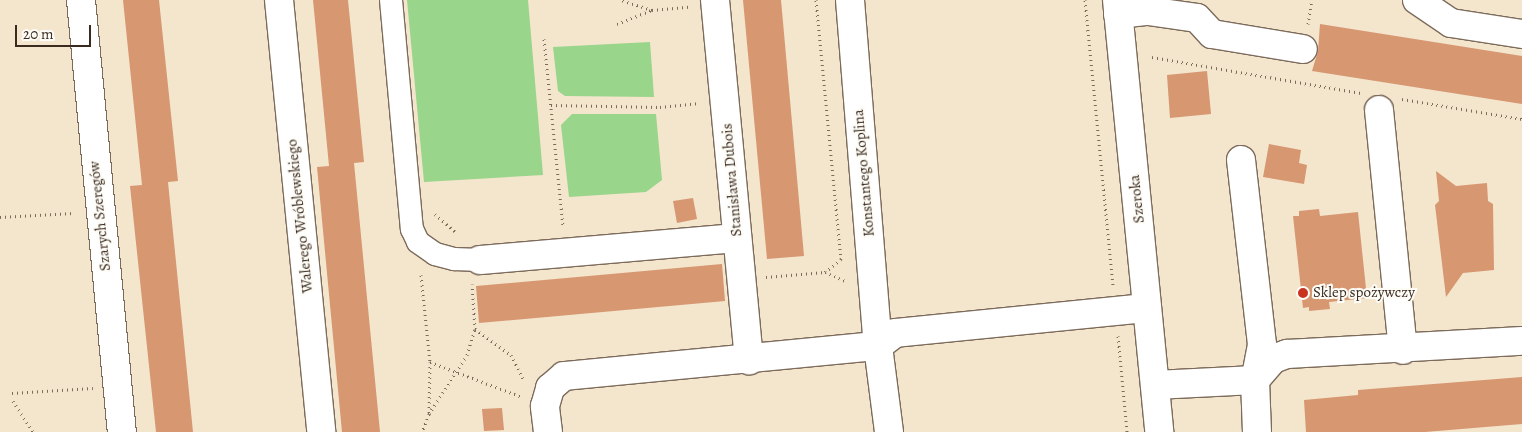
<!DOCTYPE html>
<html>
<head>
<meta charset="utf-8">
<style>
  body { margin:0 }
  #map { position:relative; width:1522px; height:432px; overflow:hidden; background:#f4e5cd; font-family:Alegreya,serif }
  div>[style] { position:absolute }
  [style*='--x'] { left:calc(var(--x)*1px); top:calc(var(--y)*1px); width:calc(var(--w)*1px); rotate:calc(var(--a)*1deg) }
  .green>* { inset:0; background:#99d58a }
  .building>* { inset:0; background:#d69771 }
  .path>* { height:3px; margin-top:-1.5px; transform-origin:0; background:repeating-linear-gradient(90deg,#7c6b5b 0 1px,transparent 0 5px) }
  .roads { filter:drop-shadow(1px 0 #7c6b5b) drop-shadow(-1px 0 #7c6b5b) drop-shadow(0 1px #7c6b5b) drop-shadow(0 -1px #7c6b5b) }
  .pedestrian>* { height:22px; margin:-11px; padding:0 11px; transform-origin:11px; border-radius:11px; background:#fff }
  .minor>* { height:28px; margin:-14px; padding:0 14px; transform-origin:14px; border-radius:14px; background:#fff }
  .tertiary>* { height:28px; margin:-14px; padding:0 14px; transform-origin:14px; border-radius:14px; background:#fff }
  .dots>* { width:14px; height:14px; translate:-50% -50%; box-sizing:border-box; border:2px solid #fdfcf7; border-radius:50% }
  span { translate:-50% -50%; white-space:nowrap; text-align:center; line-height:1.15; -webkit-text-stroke:4px #fdfcf7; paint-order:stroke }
  .street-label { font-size:15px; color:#3b2a1e }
  .poi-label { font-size:15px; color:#3b2a1e }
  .left { translate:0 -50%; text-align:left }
  .scale { position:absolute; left:15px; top:25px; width:76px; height:22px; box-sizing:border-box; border:2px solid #3b2a1e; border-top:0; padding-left:6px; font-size:15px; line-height:18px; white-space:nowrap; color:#3b2a1e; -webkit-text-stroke:4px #fdfcf7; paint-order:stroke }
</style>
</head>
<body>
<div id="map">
  <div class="green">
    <i style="clip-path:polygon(407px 0,528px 0,543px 175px,424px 182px)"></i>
    <i style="clip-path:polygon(650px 42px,654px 97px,565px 96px,558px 91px,553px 47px)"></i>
    <i style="clip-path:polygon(572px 114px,656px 114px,662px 180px,646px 192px,569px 197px,561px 125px)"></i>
  </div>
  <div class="building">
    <i style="clip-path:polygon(123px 0,159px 0,178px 181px,168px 182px,193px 432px,156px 432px,130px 186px,142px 185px)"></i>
    <i style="clip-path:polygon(313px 0,348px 0,364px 162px,354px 163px,380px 432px,342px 432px,317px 167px,329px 166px)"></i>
    <i style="clip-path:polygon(743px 0,781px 0,804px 256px,767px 259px)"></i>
    <i style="clip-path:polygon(1320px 24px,1522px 56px,1522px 104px,1312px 71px,1318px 51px)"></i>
    <i style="clip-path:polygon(1207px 71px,1211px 114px,1170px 118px,1167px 75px)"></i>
    <i style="clip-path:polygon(1269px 144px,1301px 150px,1299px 163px,1307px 165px,1304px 184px,1263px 177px)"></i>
    <i style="clip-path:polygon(1436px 171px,1456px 186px,1487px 183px,1488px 201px,1493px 204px,1494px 270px,1463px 273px,1446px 297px,1435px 205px,1439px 201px)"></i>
    <i style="clip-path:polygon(693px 198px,697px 219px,677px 223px,673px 201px)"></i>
    <i style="clip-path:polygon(1319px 209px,1320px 216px,1358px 212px,1367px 298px,1329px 302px,1330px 309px,1309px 311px,1309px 307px,1303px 308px,1293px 216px,1299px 216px,1299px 211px)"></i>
    <i style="clip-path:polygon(722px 264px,725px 301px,479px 323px,476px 286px)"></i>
    <i style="clip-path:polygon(1522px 377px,1522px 424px,1425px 432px,1306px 432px,1304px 400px,1358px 395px,1358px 390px)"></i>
    <i style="clip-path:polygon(502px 408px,504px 430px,484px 431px,482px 409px)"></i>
  </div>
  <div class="path">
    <i style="--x:816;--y:0;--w:260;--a:84.5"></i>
    <i style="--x:841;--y:259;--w:4;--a:-45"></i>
    <i style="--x:1085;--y:0;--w:286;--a:84.4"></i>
    <i style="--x:652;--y:10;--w:37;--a:-5"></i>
    <i style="--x:617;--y:24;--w:38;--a:-22"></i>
    <i style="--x:652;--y:10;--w:33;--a:-162"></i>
    <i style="--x:1308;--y:24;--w:24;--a:-81"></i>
    <i style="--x:544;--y:39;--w:189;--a:84.2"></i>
    <i style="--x:1152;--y:57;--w:212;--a:9.8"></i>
    <i style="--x:1402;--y:99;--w:122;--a:9.5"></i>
    <i style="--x:551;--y:105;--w:109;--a:1.1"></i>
    <i style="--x:660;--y:107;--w:40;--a:-5.7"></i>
    <i style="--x:435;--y:214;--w:29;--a:41"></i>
    <i style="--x:0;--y:217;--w:74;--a:-3.1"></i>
    <i style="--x:841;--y:259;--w:21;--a:141"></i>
    <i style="--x:825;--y:272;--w:22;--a:24"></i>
    <i style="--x:421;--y:275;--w:87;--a:84.1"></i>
    <i style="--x:430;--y:362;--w:52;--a:91.1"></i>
    <i style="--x:429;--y:414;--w:19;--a:111"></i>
    <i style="--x:766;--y:277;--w:59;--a:-4.8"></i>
    <i style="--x:475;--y:329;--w:44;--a:35.8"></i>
    <i style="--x:511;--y:355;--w:29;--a:63"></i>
    <i style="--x:1118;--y:336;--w:96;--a:84.6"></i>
    <i style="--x:430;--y:362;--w:98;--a:20.8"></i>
    <i style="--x:12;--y:393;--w:81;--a:-3.5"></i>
    <i style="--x:13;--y:401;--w:37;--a:57"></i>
    <i style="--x:429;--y:414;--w:70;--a:-57.2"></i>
    <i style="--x:467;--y:355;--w:27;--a:-73"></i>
    <i style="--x:475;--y:329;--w:45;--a:-93.8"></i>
  </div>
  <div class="roads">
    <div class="pedestrian">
      <i style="--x:391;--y:0;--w:230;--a:84.8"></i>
      <i style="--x:412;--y:229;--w:14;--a:65"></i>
      <i style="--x:418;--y:242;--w:21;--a:35"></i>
      <i style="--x:435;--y:254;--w:20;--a:15"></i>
      <i style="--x:454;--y:259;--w:26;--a:2"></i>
    </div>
    <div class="minor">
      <i style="--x:81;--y:0;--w:434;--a:84.6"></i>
      <i style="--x:279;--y:0;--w:434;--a:84.4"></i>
      <i style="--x:715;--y:0;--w:362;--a:84.6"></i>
      <i style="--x:850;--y:0;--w:347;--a:85.4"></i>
      <i style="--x:878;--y:346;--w:87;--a:82.7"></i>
      <i style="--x:1417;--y:0;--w:41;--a:34.1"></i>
      <i style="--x:1451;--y:23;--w:72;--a:8.8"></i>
      <i style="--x:1118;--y:14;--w:30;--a:-6"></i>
      <i style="--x:1148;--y:11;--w:49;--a:8.1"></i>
      <i style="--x:1197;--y:18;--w:22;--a:47"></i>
      <i style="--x:1212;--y:34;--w:92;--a:9.4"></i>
      <i style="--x:1379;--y:110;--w:241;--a:84.3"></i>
      <i style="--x:1241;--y:160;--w:186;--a:83.5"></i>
      <i style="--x:1262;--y:345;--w:36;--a:101"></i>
      <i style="--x:1255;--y:380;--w:52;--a:87.8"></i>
      <i style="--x:480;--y:260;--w:258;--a:-4.9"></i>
      <i style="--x:878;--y:346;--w:21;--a:-37"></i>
      <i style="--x:895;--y:333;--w:253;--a:-5.7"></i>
      <i style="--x:1155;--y:385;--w:100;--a:-2.9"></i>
      <i style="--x:1255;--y:380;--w:28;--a:-49"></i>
      <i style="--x:1273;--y:359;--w:15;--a:-20"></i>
      <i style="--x:1287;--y:354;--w:235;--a:-3.2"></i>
      <i style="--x:548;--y:432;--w:26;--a:-97"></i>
      <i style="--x:545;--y:406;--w:19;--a:-74"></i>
      <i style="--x:550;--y:388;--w:18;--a:-41"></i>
      <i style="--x:564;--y:376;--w:315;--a:-5.5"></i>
    </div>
    <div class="tertiary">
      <i style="--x:1117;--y:0;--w:434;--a:84.4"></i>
    </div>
  </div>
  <div class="dots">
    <i style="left:1303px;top:293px;background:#c8321e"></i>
  </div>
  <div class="street-label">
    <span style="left:864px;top:173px;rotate:-95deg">Konstantego Koplina</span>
    <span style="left:732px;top:180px;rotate:-95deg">Stanisława Dubois</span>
    <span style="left:1137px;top:199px;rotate:-96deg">Szeroka</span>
    <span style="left:100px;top:216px;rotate:-96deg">Szarych Szeregów</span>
    <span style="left:300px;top:216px;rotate:-96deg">Walerego Wróblewskiego</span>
  </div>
  <div class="poi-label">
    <span class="left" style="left:1313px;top:293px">Sklep spożywczy</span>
  </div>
  <div class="scale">20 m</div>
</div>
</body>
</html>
